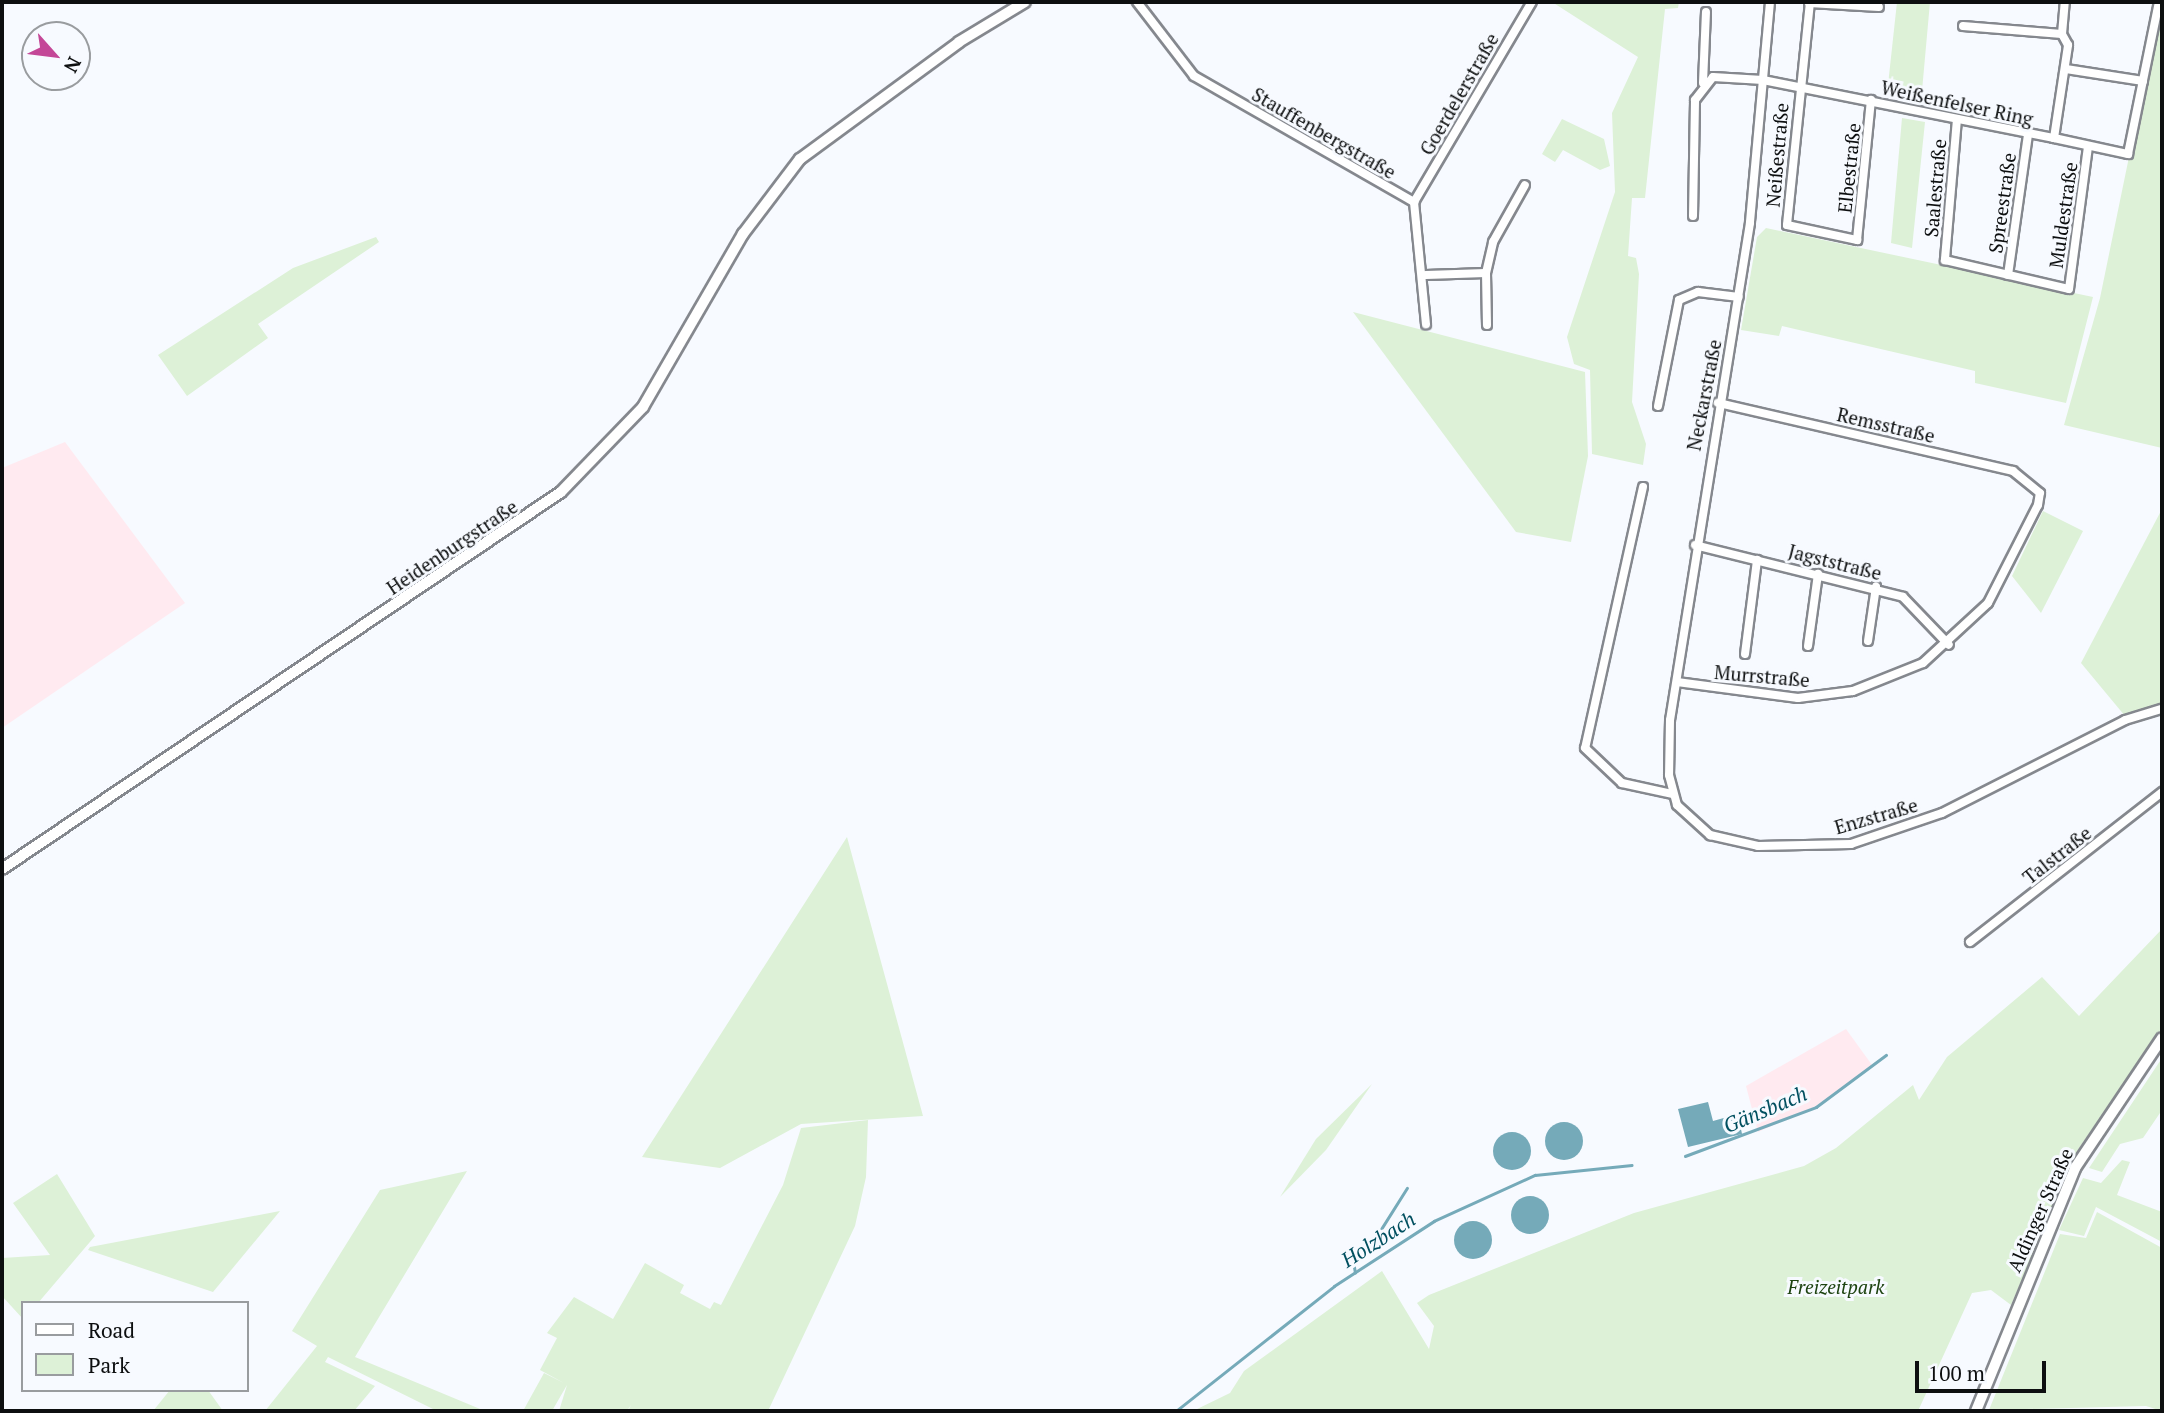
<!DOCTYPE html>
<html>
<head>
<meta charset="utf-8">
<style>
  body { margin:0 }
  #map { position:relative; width:2164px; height:1413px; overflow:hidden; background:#f7faff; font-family:"PT Serif",serif }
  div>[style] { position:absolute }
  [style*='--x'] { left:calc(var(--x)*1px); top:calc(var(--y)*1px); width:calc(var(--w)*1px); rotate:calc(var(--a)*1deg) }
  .industrial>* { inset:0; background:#ffeaf0 }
  .green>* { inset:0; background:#ddf1d7 }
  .water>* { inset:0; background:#75aab9 }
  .round { border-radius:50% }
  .stream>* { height:2.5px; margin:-1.25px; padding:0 1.25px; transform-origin:1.25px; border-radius:1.25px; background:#75aab9 }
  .roads { filter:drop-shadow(2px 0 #85888e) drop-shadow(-2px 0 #85888e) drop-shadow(0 2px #85888e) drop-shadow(0 -2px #85888e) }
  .minor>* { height:8px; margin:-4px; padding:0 4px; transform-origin:4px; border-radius:4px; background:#fff }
  .tertiary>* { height:10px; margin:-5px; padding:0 5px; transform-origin:5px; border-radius:5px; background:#fff }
  .secondary>* { height:10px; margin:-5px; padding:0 5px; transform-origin:5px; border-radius:5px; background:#fff }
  span { translate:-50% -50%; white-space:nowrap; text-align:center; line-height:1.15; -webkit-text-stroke:6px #f7faff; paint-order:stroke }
  .street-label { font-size:19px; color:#0d0f10 }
  .park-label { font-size:19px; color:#1d4310; font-style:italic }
  .water-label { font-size:21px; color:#004f5f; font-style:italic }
  .frame { position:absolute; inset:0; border:4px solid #0d0f10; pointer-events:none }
  .legend { position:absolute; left:21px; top:1301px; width:228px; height:91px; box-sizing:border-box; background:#f7faff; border:2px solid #999c9f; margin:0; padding:9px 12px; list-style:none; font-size:21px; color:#0d0f10 }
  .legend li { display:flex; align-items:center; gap:14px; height:35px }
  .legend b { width:35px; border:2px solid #999c9f }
  .north { position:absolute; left:21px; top:21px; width:70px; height:70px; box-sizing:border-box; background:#f7faff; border:2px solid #999c9f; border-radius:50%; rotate:118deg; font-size:19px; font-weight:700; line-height:28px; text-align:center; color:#0d0f10 }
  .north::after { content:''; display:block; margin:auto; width:24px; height:32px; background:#c44797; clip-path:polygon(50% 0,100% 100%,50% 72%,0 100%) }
  .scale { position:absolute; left:1915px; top:1361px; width:131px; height:32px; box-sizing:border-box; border:4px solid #0d0f10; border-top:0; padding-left:9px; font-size:21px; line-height:24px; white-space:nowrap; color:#0d0f10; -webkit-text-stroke:5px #f7faff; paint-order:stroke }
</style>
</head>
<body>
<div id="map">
  <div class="industrial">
    <i style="clip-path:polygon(65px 442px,185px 603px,2px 728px,2px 468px)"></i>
    <i style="clip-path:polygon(1846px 1029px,1872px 1065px,1816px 1106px,1758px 1132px,1746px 1086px)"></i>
  </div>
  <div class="green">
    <i style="clip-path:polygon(1552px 2px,1679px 2px,1678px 8px,1665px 9px,1645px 198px,1632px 198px,1628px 256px,1636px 258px,1639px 274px,1632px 402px,1646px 444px,1643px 465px,1592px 454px,1590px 370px,1574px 364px,1567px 337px,1615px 192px,1612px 113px,1638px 57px)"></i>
    <i style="clip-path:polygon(1897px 2px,1930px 2px,1921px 102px,1887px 94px)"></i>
    <i style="clip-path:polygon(2159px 11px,2162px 11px,2162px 448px,2064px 425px,2100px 298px)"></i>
    <i style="clip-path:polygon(1902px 118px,1925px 122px,1912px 248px,1891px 243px)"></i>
    <i style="clip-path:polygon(1562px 119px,1604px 139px,1610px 166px,1600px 170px,1563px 150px,1555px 162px,1542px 154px)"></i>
    <i style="clip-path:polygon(1766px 228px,2093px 297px,2066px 403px,1975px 383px,1975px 371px,1782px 326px,1779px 336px,1741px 330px,1757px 237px)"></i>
    <i style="clip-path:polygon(376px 237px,379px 242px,258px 324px,268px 338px,187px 396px,158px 355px,293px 268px)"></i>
    <i style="clip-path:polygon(1353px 312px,1585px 372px,1588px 456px,1571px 542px,1516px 532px)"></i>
    <i style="clip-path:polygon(2162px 509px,2162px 706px,2125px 716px,2081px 663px)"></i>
    <i style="clip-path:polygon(2043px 511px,2083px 531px,2041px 613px,2012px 576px)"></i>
    <i style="clip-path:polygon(847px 837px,923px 1116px,801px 1124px,720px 1168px,642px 1157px)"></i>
    <i style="clip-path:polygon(2162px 929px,2162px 1028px,2077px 1151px,2011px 1305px,1991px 1290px,1972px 1293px,1918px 1411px,1193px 1411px,1230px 1393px,1244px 1371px,1382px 1271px,1429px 1349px,1434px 1326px,1417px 1303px,1429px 1295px,1634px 1213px,1804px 1166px,1836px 1148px,1913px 1085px,1919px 1100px,1947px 1057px,2042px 977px,2079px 1016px)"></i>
    <i style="clip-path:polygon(2162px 1058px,2162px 1110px,2143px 1138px,2120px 1144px,2102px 1172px,2089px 1168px)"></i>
    <i style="clip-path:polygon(1372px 1084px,1326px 1150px,1280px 1197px,1316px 1139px)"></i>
    <i style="clip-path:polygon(868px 1120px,866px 1177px,855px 1226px,768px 1411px,628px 1411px,631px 1405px,627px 1411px,559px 1411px,567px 1385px,552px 1411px,523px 1411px,544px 1373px,564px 1383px,540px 1370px,557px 1338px,547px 1333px,574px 1297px,613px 1319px,645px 1263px,684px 1285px,680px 1293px,710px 1309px,714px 1302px,721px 1305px,783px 1185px,801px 1128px)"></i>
    <i style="clip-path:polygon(2122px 1160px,2130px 1162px,2117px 1195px,2162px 1212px,2162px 1242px,2096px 1207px,2084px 1236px,2059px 1230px,2083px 1178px,2101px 1183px)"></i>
    <i style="clip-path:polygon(467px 1171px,355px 1357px,485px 1411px,437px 1411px,328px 1357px,325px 1362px,375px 1386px,354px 1411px,265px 1411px,317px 1346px,292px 1331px,380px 1190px)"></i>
    <i style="clip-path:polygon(57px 1174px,95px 1236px,38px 1303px,23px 1303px,23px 1319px,2px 1296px,2px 1258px,50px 1255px,13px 1203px)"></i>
    <i style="clip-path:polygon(280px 1211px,213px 1292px,88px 1250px,90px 1247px)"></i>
    <i style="clip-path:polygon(2097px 1212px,2162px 1248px,2162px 1411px,2146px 1406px,1989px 1410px,2060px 1234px,2086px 1238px)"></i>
    <i style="clip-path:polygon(170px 1390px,208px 1390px,223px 1411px,153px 1411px)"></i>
  </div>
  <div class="water">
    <i style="clip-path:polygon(1708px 1102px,1713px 1121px,1738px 1114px,1742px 1134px,1688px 1147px,1678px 1109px)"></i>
    <i class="round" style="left:1545px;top:1122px;width:38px;height:38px"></i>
    <i class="round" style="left:1493px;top:1132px;width:38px;height:38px"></i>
    <i class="round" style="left:1511px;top:1196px;width:38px;height:38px"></i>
    <i class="round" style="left:1454px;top:1221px;width:38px;height:38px"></i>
  </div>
  <div class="stream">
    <i style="--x:1685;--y:1156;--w:140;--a:-20.5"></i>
    <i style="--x:1816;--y:1107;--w:87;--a:-36.6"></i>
    <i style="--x:1378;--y:1234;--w:54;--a:-57.8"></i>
    <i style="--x:1355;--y:1273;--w:11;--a:-100"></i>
    <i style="--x:1353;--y:1262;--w:28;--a:-46"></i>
    <i style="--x:1176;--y:1411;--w:201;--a:-38.3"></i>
    <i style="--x:1334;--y:1286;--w:119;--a:-33"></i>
    <i style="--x:1434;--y:1221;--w:111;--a:-24.5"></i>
    <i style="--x:1535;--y:1175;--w:97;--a:-5.9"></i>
  </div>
  <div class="roads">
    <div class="minor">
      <i style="--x:1137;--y:2;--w:93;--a:52.4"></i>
      <i style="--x:1194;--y:76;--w:254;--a:29.8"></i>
      <i style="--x:1414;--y:202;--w:123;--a:84.4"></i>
      <i style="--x:1770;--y:2;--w:222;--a:95.2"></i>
      <i style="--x:1750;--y:223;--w:503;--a:99.14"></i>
      <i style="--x:1670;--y:720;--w:55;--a:91"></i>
      <i style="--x:1669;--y:775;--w:31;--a:75"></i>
      <i style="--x:1677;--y:805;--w:45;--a:42.3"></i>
      <i style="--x:1710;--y:835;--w:49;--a:12.9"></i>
      <i style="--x:1758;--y:846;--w:93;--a:-1.2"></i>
      <i style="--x:1851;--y:844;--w:96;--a:-18.8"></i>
      <i style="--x:1942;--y:813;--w:205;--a:-26.9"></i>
      <i style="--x:2125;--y:720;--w:39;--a:-17"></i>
      <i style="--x:1810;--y:2;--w:224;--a:95.9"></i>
      <i style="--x:1787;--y:225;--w:72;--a:12.1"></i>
      <i style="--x:1857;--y:240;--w:141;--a:-84.3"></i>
      <i style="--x:1809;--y:3;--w:70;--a:3.3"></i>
      <i style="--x:1963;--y:26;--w:99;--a:4.6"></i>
      <i style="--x:2066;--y:69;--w:78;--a:8.9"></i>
      <i style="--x:1703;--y:83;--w:71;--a:-87.6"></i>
      <i style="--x:1957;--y:119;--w:142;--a:94.9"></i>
      <i style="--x:1945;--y:260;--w:127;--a:13.2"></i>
      <i style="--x:2069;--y:289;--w:144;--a:-82.4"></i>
      <i style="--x:2054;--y:138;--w:76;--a:12.2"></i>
      <i style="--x:2128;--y:154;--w:155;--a:-78.5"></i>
      <i style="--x:1414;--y:202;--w:232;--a:-59.5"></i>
      <i style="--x:1693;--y:216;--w:116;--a:-89"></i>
      <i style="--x:1695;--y:100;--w:29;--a:-52"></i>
      <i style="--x:1713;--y:77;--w:50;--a:3.4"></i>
      <i style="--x:1763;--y:80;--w:297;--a:11.3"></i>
      <i style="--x:2054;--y:138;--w:94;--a:-81.4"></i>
      <i style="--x:2068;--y:45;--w:13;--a:-119"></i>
      <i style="--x:2062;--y:34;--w:32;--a:-85"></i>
      <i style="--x:1486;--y:273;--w:32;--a:-77"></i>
      <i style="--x:1493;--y:242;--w:65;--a:-60.7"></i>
      <i style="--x:1426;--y:275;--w:60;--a:-1.9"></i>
      <i style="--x:1486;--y:273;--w:52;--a:88.9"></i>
      <i style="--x:2008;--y:275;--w:141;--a:-81.9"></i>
      <i style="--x:1658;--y:406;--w:108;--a:-78.8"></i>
      <i style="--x:1679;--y:300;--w:21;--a:-23"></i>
      <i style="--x:1698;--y:292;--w:41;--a:7"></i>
      <i style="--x:1643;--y:487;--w:267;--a:102.5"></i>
      <i style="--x:1585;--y:748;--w:51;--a:43.4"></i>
      <i style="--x:1622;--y:783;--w:51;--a:12.4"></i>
      <i style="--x:1695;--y:545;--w:214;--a:14"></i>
      <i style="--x:1903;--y:597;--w:66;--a:46.2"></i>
      <i style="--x:1868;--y:641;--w:55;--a:-81.6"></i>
      <i style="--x:1808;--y:646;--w:73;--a:-82.1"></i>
      <i style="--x:1745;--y:654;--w:95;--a:-82.7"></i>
      <i style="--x:1677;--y:682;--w:122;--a:7.5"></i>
      <i style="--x:1798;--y:698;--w:55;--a:-7.3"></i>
      <i style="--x:1853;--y:691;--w:75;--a:-21.8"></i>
      <i style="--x:1923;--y:663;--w:88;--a:-42.7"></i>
      <i style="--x:1988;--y:603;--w:110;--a:-63"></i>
      <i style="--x:2038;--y:505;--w:12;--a:-81"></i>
      <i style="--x:2040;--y:493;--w:35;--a:-141"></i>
      <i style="--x:2013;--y:471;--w:303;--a:-167"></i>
      <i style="--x:1970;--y:942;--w:244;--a:-38"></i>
    </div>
    <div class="tertiary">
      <i style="--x:2;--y:869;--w:674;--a:-34"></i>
      <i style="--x:561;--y:492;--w:118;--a:-46"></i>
      <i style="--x:643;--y:407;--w:200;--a:-60"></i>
      <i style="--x:743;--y:234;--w:94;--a:-52.8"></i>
      <i style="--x:800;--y:159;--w:197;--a:-36.3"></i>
      <i style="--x:959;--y:42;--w:77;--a:-31.2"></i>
    </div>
    <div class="secondary">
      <i style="--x:1976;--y:1411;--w:262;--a:-67.8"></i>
      <i style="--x:2075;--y:1168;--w:156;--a:-56.2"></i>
    </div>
  </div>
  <div class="street-label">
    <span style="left:1459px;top:94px;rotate:-60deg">Goerdelerstraße</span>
    <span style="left:1957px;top:103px;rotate:12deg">Weißenfelser Ring</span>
    <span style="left:1324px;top:133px;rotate:30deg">Stauffenbergstraße</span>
    <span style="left:1777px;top:155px;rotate:-85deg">Neißestraße</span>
    <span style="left:1849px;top:168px;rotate:-84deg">Elbestraße</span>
    <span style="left:1935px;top:188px;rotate:-85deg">Saalestraße</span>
    <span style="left:2002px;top:203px;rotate:-82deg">Spreestraße</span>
    <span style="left:2063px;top:215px;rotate:-82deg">Muldestraße</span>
    <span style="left:1704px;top:395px;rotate:-79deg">Neckarstraße</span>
    <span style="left:1886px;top:425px;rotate:13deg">Remsstraße</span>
    <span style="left:452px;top:547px;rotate:-34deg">Heidenburgstraße</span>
    <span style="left:1835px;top:562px;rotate:14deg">Jagststraße</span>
    <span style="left:1762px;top:676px;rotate:5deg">Murrstraße</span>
    <span style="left:1876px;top:816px;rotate:-16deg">Enzstraße</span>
    <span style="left:2057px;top:855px;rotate:-38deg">Talstraße</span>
    <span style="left:2040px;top:1210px;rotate:-66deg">Aldinger Straße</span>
  </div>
  <div class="park-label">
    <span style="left:1836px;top:1287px">Freizeitpark</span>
  </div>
  <div class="water-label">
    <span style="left:1765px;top:1109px;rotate:-23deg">Gänsbach</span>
    <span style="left:1378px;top:1239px;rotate:-33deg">Holzbach</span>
  </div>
  <div class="frame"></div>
  <ul class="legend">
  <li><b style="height:9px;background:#fff"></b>Road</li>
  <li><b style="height:19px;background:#ddf1d7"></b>Park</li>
  </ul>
  <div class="north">N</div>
  <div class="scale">100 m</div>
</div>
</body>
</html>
